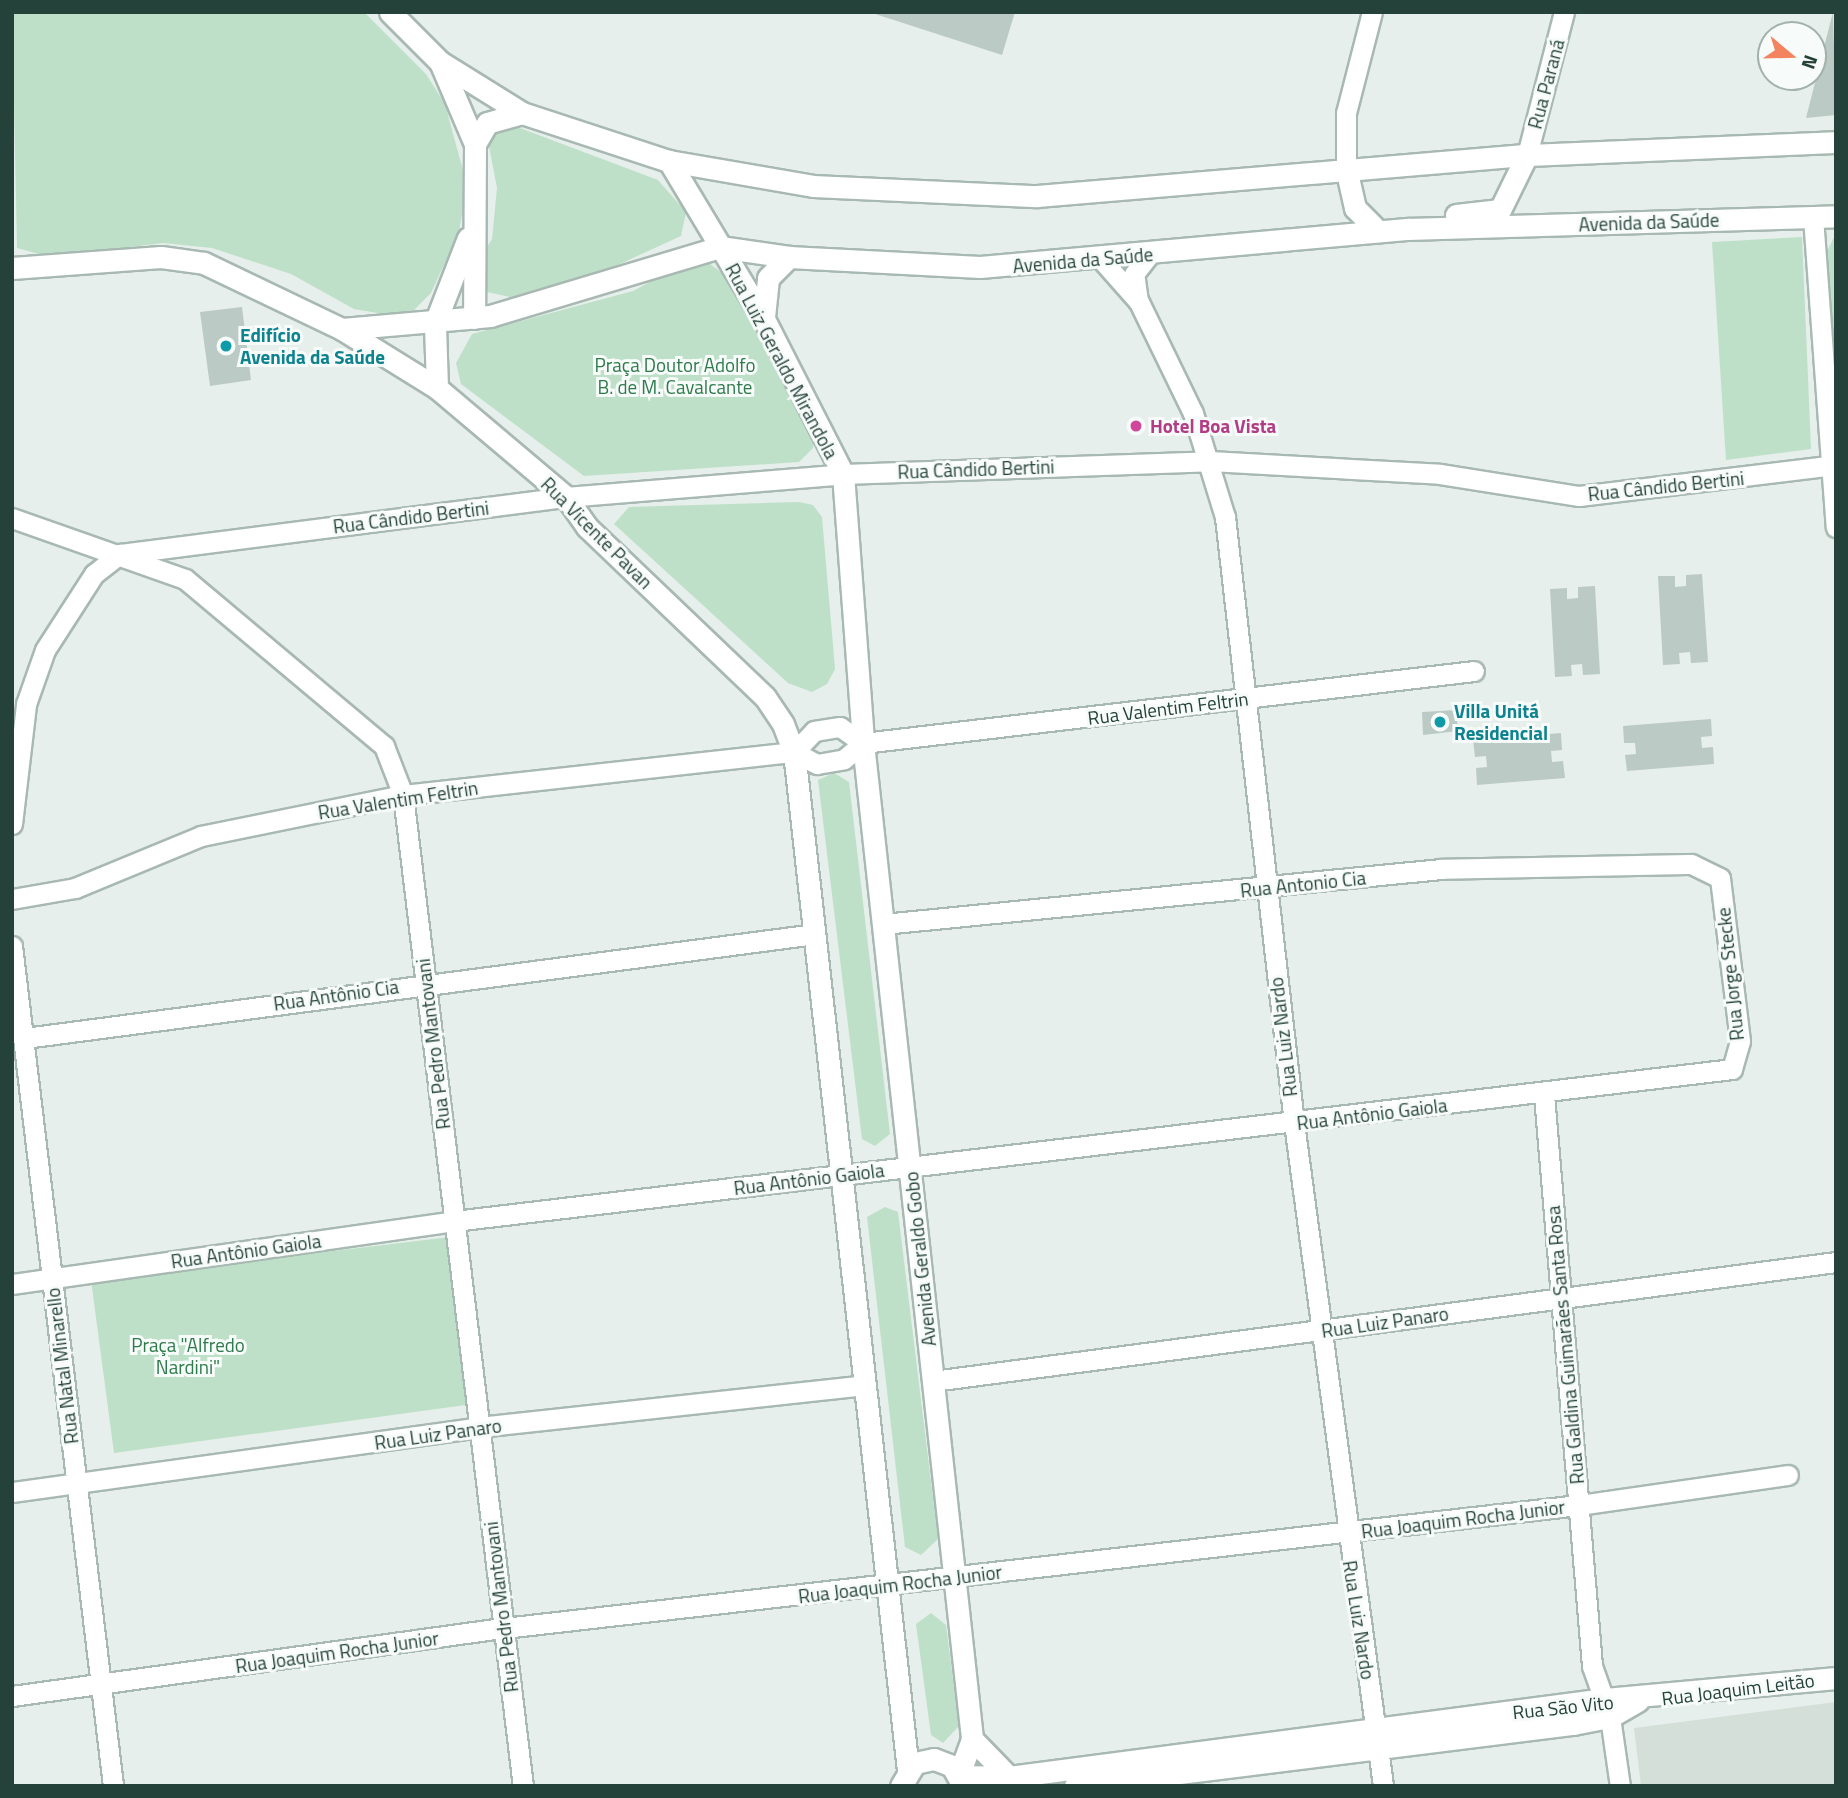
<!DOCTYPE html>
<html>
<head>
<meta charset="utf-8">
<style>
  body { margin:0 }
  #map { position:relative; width:1848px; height:1798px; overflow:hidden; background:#e6efeb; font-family:"Titillium Web",sans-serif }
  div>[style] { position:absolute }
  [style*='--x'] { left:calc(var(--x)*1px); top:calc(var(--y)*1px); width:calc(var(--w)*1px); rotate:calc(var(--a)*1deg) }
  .built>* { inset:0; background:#d4dfda }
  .green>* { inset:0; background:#bfe0c8 }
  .building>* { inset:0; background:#bbcac4 }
  .roads { filter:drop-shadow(2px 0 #a8b8b2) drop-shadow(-2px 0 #a8b8b2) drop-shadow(0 2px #a8b8b2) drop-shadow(0 -2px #a8b8b2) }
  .street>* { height:19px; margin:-9.5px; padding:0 9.5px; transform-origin:9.5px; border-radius:9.5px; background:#fff }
  .secondary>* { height:21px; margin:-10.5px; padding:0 10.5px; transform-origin:10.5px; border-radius:10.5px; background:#fff }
  .dots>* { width:19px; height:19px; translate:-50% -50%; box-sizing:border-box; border:4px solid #f7fbf9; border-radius:50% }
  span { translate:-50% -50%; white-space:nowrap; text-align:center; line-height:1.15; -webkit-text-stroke:6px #f7fbf9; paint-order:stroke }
  .street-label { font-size:19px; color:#24423a }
  .culture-label { font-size:19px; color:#0d838f; font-weight:700 }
  .left { translate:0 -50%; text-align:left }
  .park-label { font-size:19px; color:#2d7a4b }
  .hotel-label { font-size:19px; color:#b23c85; font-weight:700 }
  .frame { position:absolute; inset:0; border:14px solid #24423a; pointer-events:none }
  .north { position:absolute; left:1757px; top:21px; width:70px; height:70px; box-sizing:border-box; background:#f7fbf9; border:2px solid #a3b1ad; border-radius:50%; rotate:109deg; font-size:19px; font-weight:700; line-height:28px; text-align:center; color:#24423a }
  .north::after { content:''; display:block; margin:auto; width:24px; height:32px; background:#f4845f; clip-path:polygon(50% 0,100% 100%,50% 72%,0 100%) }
</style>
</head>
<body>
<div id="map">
  <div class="built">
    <i style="clip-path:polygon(1836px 1702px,1836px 1786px,1641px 1786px,1634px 1728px)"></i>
  </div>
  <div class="green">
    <i style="clip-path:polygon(12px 12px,364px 12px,426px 74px,445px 104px,467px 185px,459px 232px,431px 293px,414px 310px,389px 315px,354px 309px,291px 274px,212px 248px,163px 243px,50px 257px,17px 248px)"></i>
    <i style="clip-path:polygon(512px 125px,658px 180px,686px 212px,681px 236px,598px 274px,514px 298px,487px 292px,480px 258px,492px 239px,497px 188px,488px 141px,492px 131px)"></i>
    <i style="clip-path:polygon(1836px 233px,1836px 394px,1824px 258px)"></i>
    <i style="clip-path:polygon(1802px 237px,1811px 449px,1726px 460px,1712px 242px)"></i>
    <i style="clip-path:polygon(687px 262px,709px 263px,727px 277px,816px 430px,813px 448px,799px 462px,584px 476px,461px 384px,456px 363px,472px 334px,633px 291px)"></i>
    <i style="clip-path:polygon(799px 502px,813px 505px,822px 517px,835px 669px,827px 684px,812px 692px,788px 683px,614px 524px,629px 507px)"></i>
    <i style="clip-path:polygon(834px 773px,849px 782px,890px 1134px,875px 1146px,862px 1139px,818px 780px)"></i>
    <i style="clip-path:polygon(885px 1207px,898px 1212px,938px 1539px,921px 1555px,905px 1547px,867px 1217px)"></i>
    <i style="clip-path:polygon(450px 1237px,473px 1404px,114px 1453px,91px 1280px)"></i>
    <i style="clip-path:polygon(931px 1613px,946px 1625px,959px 1726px,943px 1743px,931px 1735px,916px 1624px)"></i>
  </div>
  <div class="building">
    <i style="clip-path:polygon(869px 12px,1015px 12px,1002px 55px)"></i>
    <i style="clip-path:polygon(1833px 12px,1836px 115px,1806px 118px)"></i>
    <i style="clip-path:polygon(242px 307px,251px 380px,210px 386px,200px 312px)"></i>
    <i style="clip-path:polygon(1702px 574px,1708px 662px,1691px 663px,1690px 652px,1679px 653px,1680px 664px,1663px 665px,1658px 576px,1675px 576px,1675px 587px,1686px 586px,1686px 575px)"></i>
    <i style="clip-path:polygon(1595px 586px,1600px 674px,1583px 675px,1582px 664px,1571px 665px,1572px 676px,1555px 677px,1550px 589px,1567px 588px,1567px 599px,1578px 598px,1578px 587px)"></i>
    <i style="clip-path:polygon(1456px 710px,1458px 731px,1423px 735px,1422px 712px)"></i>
    <i style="clip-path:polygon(1711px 719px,1712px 736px,1701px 737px,1702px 748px,1713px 747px,1714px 764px,1627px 771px,1625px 755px,1636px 754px,1635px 743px,1624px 743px,1623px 726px)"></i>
    <i style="clip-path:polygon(1561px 733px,1562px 750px,1551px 751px,1552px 762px,1563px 761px,1565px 778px,1477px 785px,1476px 768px,1487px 767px,1486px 756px,1475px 757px,1473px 740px)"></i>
  </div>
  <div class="roads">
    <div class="street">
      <i style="--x:1527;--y:155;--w:148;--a:-75.5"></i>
      <i style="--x:1346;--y:168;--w:55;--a:-90"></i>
      <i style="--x:1346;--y:113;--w:104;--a:-75.6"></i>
      <i style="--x:1813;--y:217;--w:311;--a:85.8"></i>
      <i style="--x:1101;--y:259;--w:57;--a:48.5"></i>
      <i style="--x:1139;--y:302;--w:123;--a:64.1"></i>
      <i style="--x:1193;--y:413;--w:109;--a:72.9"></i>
      <i style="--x:1225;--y:517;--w:610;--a:83.5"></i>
      <i style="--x:1294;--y:1123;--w:669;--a:82.35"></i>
      <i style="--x:1138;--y:301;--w:27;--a:-98"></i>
      <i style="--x:1134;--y:274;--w:24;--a:-52"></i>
      <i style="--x:12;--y:518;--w:183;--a:19.4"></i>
      <i style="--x:185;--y:579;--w:260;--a:40"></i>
      <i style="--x:384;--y:746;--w:53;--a:68.8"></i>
      <i style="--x:403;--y:795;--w:998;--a:83.1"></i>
      <i style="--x:794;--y:752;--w:29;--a:-46"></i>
      <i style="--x:814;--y:731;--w:26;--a:-9"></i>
      <i style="--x:840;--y:727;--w:28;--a:35"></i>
      <i style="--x:12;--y:824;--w:121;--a:-83.3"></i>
      <i style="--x:26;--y:704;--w:57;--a:-70.6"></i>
      <i style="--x:45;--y:650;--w:90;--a:-57.2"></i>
      <i style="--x:94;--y:574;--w:33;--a:-38"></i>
      <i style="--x:120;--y:554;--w:450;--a:-7.3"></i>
      <i style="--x:566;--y:497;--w:278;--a:-4.7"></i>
      <i style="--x:843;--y:474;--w:367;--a:-2"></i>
      <i style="--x:1210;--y:461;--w:230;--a:3.2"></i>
      <i style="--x:1440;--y:474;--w:141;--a:9"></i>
      <i style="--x:1579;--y:496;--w:259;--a:-6.9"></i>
      <i style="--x:12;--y:899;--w:64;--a:-9.9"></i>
      <i style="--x:75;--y:888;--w:136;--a:-22.4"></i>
      <i style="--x:201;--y:836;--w:206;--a:-11.5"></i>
      <i style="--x:403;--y:795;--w:393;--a:-6.3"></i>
      <i style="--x:794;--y:752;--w:26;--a:28"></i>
      <i style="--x:817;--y:764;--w:27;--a:-10"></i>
      <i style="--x:844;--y:759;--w:25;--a:-40"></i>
      <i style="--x:863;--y:743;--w:615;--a:-6.72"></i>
      <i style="--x:12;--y:946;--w:846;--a:83.14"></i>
      <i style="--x:25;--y:1038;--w:797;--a:-7.5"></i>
      <i style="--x:1544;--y:1095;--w:573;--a:85.19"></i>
      <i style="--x:1592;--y:1666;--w:54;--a:70.6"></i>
      <i style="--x:1610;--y:1717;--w:70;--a:81.8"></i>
      <i style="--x:12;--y:1284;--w:446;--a:-8.1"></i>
      <i style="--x:454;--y:1221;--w:1287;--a:-6.78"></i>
      <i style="--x:1732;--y:1069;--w:29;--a:-74"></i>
      <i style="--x:1740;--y:1041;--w:164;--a:-97"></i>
      <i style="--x:1720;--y:878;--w:32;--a:-154"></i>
      <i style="--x:1691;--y:864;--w:250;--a:178.9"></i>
      <i style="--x:1441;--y:869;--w:561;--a:174.37"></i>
      <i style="--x:933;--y:1381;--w:911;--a:-7.51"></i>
      <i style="--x:12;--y:1492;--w:472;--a:-7.9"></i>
      <i style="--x:479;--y:1427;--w:388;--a:-6.2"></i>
      <i style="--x:12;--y:1696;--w:497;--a:-7.9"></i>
      <i style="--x:504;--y:1628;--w:1082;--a:-6.53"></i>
      <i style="--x:1579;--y:1505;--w:211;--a:-8.2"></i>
    </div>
    <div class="secondary">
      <i style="--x:390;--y:12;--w:71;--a:45"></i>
      <i style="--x:440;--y:62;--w:97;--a:31.9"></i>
      <i style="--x:522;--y:113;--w:155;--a:18.1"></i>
      <i style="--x:669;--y:161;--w:146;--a:9.8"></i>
      <i style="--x:813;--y:186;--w:224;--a:2.6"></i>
      <i style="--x:1037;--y:196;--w:492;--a:-4.8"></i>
      <i style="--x:1527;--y:155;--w:309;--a:-2.4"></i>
      <i style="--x:440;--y:62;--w:89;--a:66.9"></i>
      <i style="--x:475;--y:144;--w:174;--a:90.3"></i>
      <i style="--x:475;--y:144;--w:24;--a:-60"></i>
      <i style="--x:487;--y:123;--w:36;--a:-16"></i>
      <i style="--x:669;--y:161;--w:184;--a:59"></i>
      <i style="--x:764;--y:319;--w:174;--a:63"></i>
      <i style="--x:843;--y:474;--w:270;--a:85.7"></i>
      <i style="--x:863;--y:743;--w:1002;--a:83.75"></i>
      <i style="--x:972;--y:1739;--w:37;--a:110"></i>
      <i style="--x:1346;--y:168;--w:41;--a:77.3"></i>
      <i style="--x:1355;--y:208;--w:33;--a:45"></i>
      <i style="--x:1456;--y:215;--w:44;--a:-6.5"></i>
      <i style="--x:1500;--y:210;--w:61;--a:-63.9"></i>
      <i style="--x:12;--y:268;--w:149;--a:-4.2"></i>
      <i style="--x:161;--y:257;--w:43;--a:7.9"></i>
      <i style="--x:204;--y:263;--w:153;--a:25.6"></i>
      <i style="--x:342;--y:329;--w:112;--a:31.8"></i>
      <i style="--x:437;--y:388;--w:169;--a:40.2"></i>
      <i style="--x:566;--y:497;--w:37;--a:55"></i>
      <i style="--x:587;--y:527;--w:246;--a:43.7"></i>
      <i style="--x:765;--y:697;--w:32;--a:56"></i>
      <i style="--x:783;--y:724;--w:30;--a:69"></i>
      <i style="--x:794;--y:752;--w:1024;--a:83.61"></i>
      <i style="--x:764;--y:317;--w:39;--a:-84"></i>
      <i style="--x:768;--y:278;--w:30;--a:-45"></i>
      <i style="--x:342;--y:329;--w:149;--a:-5"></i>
      <i style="--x:490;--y:316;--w:240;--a:-16.7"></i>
      <i style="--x:720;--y:247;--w:70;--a:8.2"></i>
      <i style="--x:789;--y:257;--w:191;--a:3"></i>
      <i style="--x:980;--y:267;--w:431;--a:-5.1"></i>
      <i style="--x:1409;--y:229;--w:427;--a:-1.7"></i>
      <i style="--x:437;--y:388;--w:65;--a:-91.8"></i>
      <i style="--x:435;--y:323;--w:91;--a:-68.8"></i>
      <i style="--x:972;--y:1739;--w:53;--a:45.8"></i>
      <i style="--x:960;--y:1776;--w:49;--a:1.2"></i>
      <i style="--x:1009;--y:1777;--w:601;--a:-7.46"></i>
      <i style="--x:1605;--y:1699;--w:232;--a:-5.2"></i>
      <i style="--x:901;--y:1786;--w:27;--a:-59"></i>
      <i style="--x:915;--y:1763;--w:19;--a:-12"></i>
      <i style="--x:934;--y:1759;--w:19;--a:21"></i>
      <i style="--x:952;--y:1766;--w:21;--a:61"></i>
      <i style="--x:1075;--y:1786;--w:502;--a:-7.1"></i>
      <i style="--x:1573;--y:1724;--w:38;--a:-11"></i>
      <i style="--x:1610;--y:1717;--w:32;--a:-30"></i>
    </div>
  </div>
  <div class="dots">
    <i style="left:226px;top:346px;background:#0f9aa8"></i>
    <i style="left:1136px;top:426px;background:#d1479c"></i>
    <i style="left:1440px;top:722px;background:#0f9aa8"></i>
  </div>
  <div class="street-label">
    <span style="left:1546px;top:84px;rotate:-75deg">Rua Paraná</span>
    <span style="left:1649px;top:222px;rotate:-2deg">Avenida da Saúde</span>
    <span style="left:1083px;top:260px;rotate:-5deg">Avenida da Saúde</span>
    <span style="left:782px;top:361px;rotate:62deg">Rua Luiz Geraldo Mirandola</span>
    <span style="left:976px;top:469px;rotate:-2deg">Rua Cândido Bertini</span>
    <span style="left:1666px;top:486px;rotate:-6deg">Rua Cândido Bertini</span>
    <span style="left:411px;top:517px;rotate:-7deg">Rua Cândido Bertini</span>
    <span style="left:597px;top:533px;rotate:45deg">Rua Vicente Pavan</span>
    <span style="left:1168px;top:708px;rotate:-7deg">Rua Valentim Feltrin</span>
    <span style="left:398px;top:800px;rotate:-9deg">Rua Valentim Feltrin</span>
    <span style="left:1303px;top:884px;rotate:-6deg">Rua Antonio Cia</span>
    <span style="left:1730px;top:974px;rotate:-96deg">Rua Jorge Stecke</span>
    <span style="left:336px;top:995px;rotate:-8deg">Rua Antônio Cia</span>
    <span style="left:1283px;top:1037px;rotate:-97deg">Rua Luiz Nardo</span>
    <span style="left:433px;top:1044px;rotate:-97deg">Rua Pedro Mantovani</span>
    <span style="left:1372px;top:1114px;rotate:-7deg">Rua Antônio Gaiola</span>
    <span style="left:809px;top:1179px;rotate:-7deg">Rua Antônio Gaiola</span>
    <span style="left:246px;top:1251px;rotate:-8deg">Rua Antônio Gaiola</span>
    <span style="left:920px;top:1259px;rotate:-96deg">Avenida Geraldo Gobo</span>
    <span style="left:1385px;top:1322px;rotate:-8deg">Rua Luiz Panaro</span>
    <span style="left:1565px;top:1345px;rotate:-95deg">Rua Galdina Guimarães Santa Rosa</span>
    <span style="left:62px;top:1366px;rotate:-97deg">Rua Natal Minarello</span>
    <span style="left:438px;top:1434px;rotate:-8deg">Rua Luiz Panaro</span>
    <span style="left:1463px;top:1519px;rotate:-7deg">Rua Joaquim Rocha Junior</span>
    <span style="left:900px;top:1584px;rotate:-7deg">Rua Joaquim Rocha Junior</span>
    <span style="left:501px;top:1607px;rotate:-97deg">Rua Pedro Mantovani</span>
    <span style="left:1359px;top:1620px;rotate:81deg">Rua Luiz Nardo</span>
    <span style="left:337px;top:1652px;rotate:-8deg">Rua Joaquim Rocha Junior</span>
    <span style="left:1738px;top:1689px;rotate:-7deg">Rua Joaquim Leitão</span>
    <span style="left:1563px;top:1707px;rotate:-6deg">Rua São Vito</span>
  </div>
  <div class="culture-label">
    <span class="left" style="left:240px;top:346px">Edifício<br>Avenida da Saúde</span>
    <span class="left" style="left:1454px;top:722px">Villa Unitá<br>Residencial</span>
  </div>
  <div class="park-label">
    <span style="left:675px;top:376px">Praça Doutor Adolfo<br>B. de M. Cavalcante</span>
    <span style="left:188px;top:1356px">Praça "Alfredo<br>Nardini"</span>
  </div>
  <div class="hotel-label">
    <span class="left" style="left:1150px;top:426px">Hotel Boa Vista</span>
  </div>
  <div class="frame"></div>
  <div class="north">N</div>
</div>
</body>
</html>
